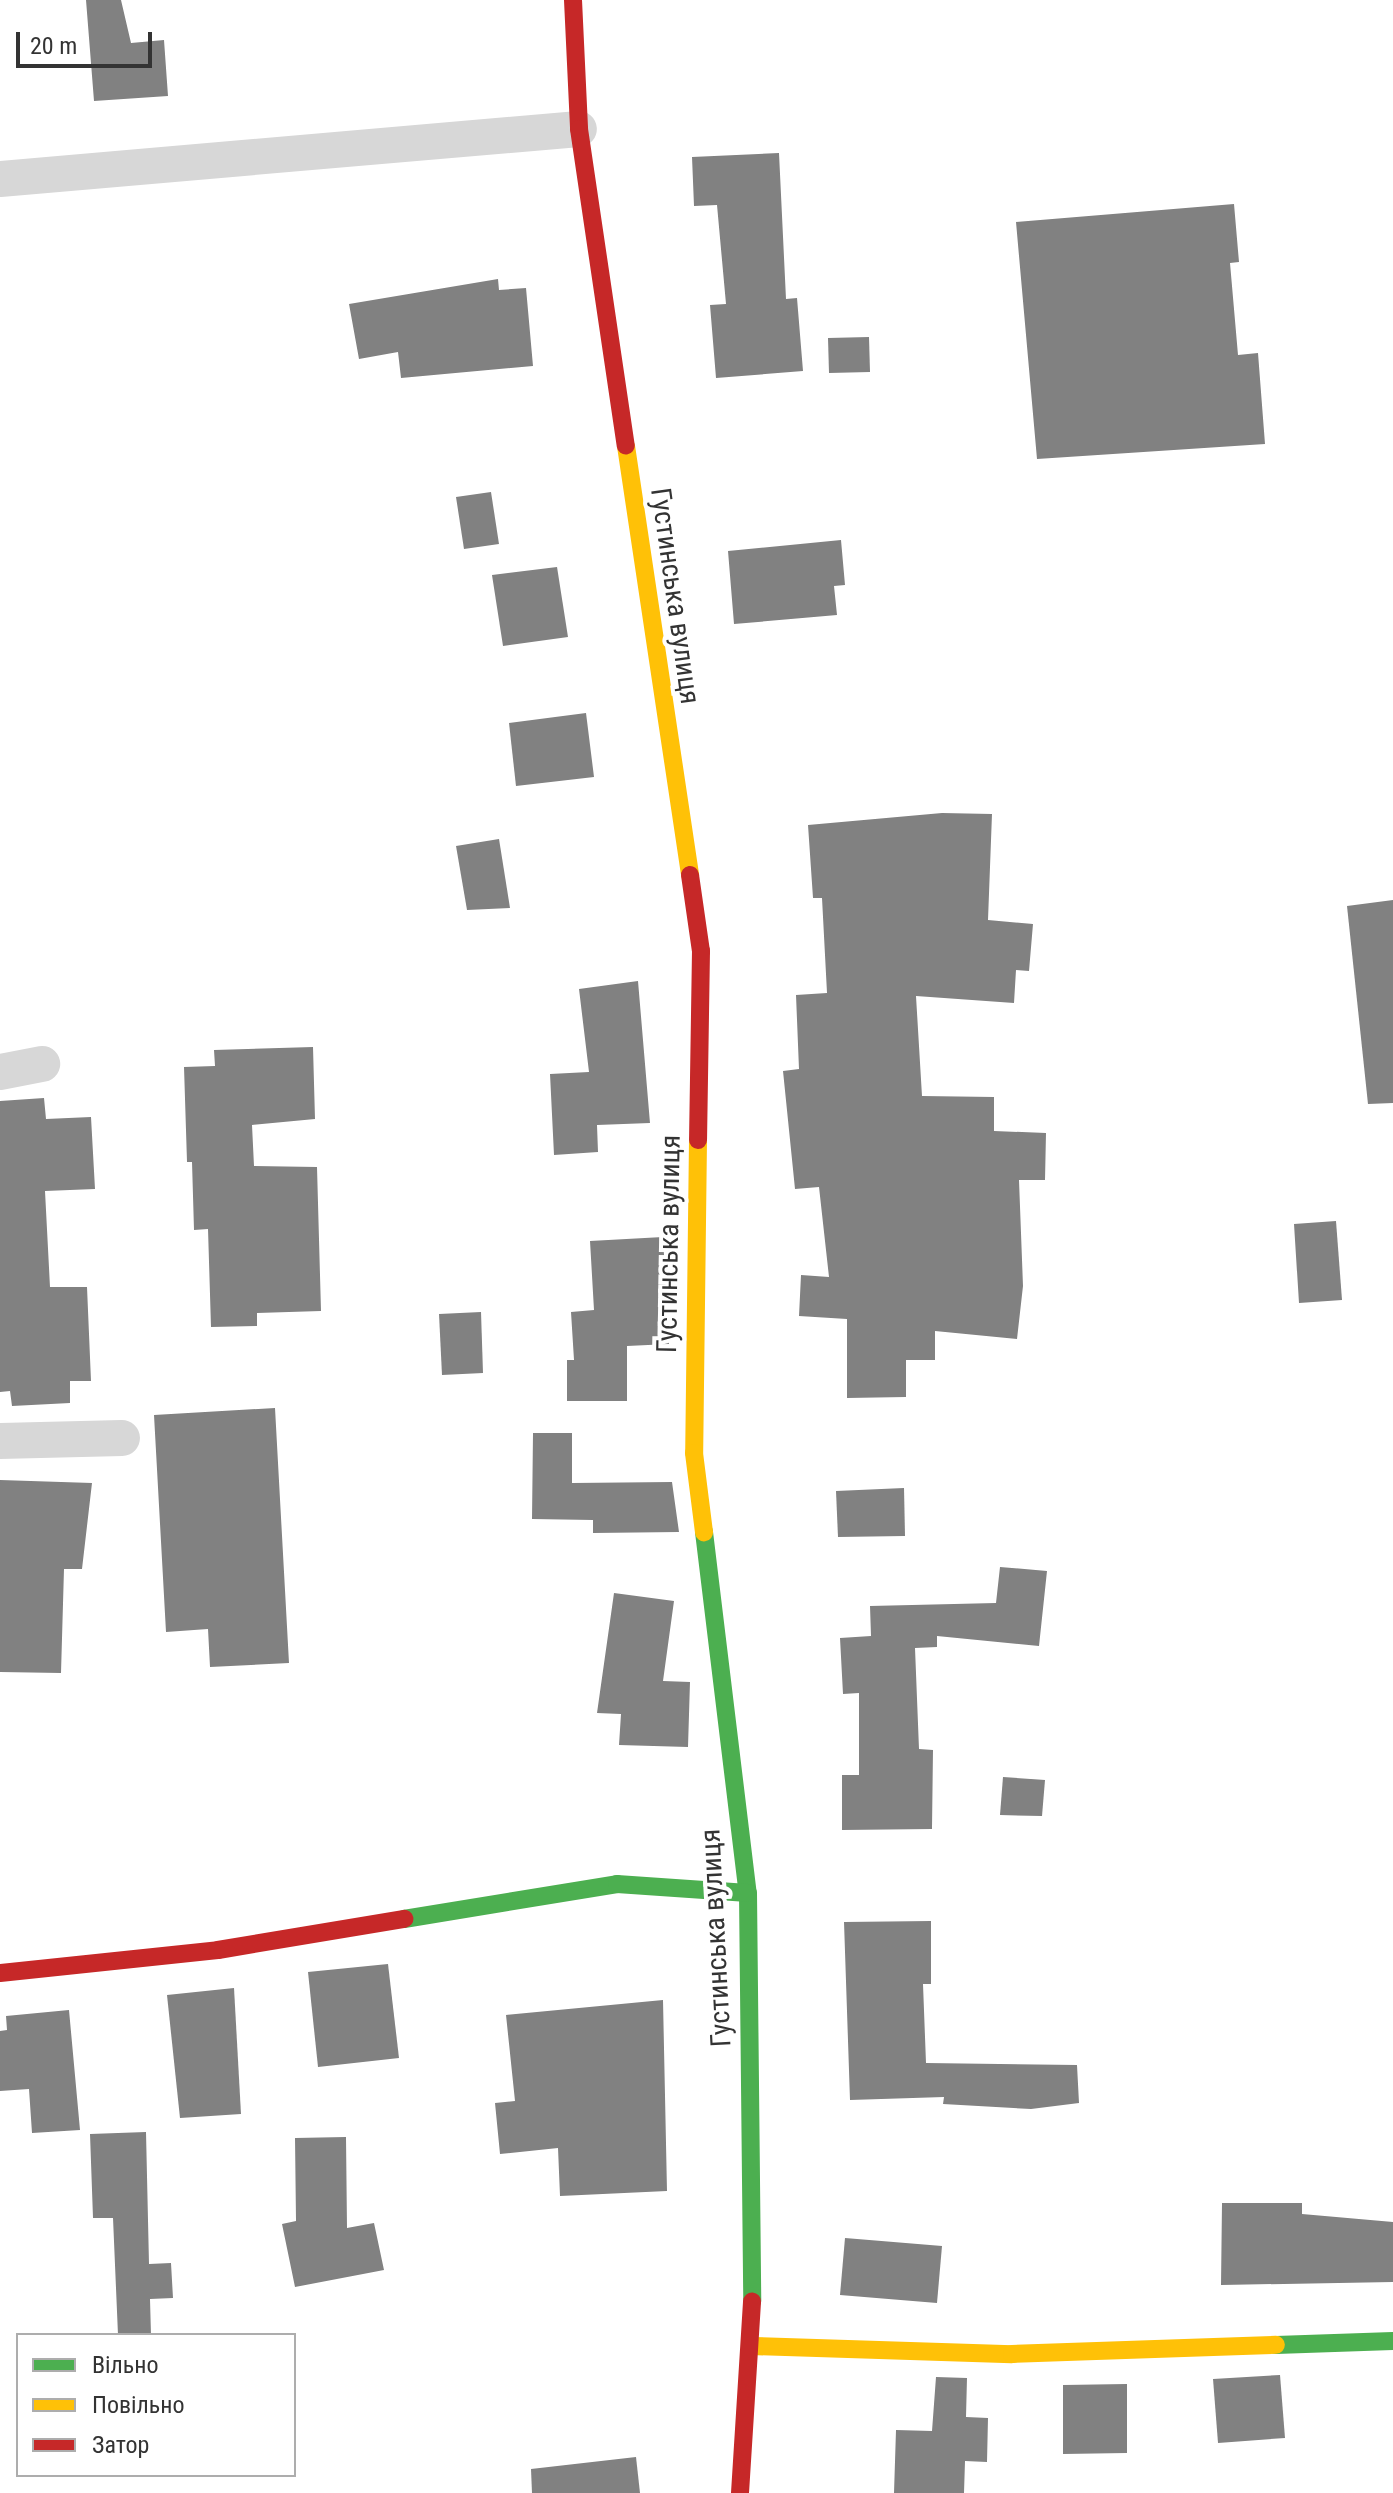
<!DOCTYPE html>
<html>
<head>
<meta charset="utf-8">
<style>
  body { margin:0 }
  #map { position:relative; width:1393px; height:2493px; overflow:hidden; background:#fff; font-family:"Roboto Condensed",sans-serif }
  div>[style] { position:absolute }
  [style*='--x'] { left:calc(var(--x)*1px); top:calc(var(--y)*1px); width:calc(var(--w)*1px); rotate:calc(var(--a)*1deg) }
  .building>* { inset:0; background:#818181 }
  .street>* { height:36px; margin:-18px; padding:0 18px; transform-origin:18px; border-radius:18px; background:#d7d7d7 }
  .fast>* { height:18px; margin:-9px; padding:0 9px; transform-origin:9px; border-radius:9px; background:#4caf50 }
  .slow>* { height:18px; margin:-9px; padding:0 9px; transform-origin:9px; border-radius:9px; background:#ffc107 }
  .jam>* { height:18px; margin:-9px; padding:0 9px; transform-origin:9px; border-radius:9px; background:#c62828 }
  span { translate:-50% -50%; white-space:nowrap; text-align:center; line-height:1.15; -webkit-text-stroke:8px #fff; paint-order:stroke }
  .street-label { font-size:28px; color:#333 }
  .legend { position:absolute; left:16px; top:2333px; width:280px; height:144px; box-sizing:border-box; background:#fff; border:2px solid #adadad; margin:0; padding:10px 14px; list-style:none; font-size:24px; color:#333 }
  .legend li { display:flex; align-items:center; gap:16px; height:40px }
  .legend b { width:40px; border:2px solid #adadad }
  .scale { position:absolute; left:16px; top:32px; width:136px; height:36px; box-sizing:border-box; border:4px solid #333; border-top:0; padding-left:10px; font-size:24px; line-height:28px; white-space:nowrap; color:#333; -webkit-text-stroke:6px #fff; paint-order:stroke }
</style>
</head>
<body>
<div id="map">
  <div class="building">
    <i style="clip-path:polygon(86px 0,121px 0,131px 43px,164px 40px,168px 96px,94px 101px)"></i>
    <i style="clip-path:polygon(779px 153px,786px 299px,797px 298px,803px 371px,716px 378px,710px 305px,726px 304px,717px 205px,694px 206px,692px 157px)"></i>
    <i style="clip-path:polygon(1234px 204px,1239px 262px,1230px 263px,1238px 355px,1258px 353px,1265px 444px,1037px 459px,1016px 222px)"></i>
    <i style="clip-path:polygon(498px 279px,499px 290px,526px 288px,533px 366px,401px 378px,398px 352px,359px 359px,349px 304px)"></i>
    <i style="clip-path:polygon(869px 337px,870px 372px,829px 373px,828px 338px)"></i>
    <i style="clip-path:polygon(491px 492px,499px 544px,464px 549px,456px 497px)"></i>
    <i style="clip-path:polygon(841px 540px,845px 585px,834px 586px,837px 615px,734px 624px,728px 551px)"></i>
    <i style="clip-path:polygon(557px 567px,568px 637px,503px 646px,492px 575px)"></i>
    <i style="clip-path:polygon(586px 713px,594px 777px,516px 786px,509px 723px)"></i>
    <i style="clip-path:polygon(942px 813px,992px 814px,988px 920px,1033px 924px,1029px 971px,1016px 970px,1014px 1003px,916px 996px,922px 1096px,994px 1097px,994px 1131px,1046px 1133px,1045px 1180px,1019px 1180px,1023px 1286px,1017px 1339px,935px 1331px,935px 1360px,906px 1360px,906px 1397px,847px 1398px,847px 1319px,799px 1316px,801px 1275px,829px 1277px,819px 1187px,795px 1189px,783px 1071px,799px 1069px,796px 995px,827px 993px,822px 898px,813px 898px,808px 825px)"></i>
    <i style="clip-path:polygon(499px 839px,510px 908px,467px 910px,456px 846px)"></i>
    <i style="clip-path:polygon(1393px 900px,1393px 1103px,1368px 1104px,1347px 906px)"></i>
    <i style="clip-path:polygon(638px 981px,650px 1123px,597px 1125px,598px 1152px,554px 1155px,550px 1074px,589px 1072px,579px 989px)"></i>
    <i style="clip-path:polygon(313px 1047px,315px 1119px,252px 1125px,254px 1166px,317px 1167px,321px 1311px,257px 1313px,257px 1326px,211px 1327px,208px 1229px,194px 1230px,192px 1162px,187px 1162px,184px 1067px,215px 1066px,214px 1050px)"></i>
    <i style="clip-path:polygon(44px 1098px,46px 1119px,91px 1117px,95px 1189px,45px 1191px,50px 1287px,87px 1287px,91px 1381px,70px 1381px,70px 1403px,12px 1406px,10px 1391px,0 1392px,0 1101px)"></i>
    <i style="clip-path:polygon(1336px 1221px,1342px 1300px,1299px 1303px,1294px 1224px)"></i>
    <i style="clip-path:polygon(663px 1237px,669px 1344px,627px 1346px,627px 1401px,567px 1401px,567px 1360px,574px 1360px,571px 1312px,594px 1310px,590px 1241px)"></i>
    <i style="clip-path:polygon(481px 1312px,483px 1373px,442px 1375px,439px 1314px)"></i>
    <i style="clip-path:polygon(275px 1408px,289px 1663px,210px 1667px,208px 1629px,166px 1632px,154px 1415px)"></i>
    <i style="clip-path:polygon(533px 1433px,572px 1433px,572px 1483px,672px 1482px,679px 1532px,593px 1533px,593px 1520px,532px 1519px)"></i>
    <i style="clip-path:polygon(0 1480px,92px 1483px,82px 1569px,64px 1569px,61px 1673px,0 1672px)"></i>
    <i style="clip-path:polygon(904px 1488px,905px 1536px,838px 1537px,836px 1491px)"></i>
    <i style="clip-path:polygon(1000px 1567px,1047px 1571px,1039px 1646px,937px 1636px,937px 1647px,915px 1648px,919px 1749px,933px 1750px,932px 1829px,842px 1830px,842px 1775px,859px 1775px,859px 1693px,843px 1694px,840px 1638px,871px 1636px,870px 1606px,996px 1603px)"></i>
    <i style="clip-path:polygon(614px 1593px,674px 1601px,663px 1681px,690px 1682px,688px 1747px,619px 1745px,621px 1714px,597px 1713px)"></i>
    <i style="clip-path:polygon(1003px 1777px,1045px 1780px,1042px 1816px,1000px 1815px)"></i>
    <i style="clip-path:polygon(931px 1921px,931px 1984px,923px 1984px,926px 2063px,1077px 2065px,1079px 2103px,1031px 2109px,943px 2104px,944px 2097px,850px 2100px,844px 1922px)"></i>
    <i style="clip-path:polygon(388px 1964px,399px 2058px,318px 2067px,308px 1972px)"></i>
    <i style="clip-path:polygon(234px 1988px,241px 2114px,180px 2118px,167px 1995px)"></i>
    <i style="clip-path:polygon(663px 2000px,667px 2191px,560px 2196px,558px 2148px,500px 2154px,495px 2103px,515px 2101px,506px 2015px)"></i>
    <i style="clip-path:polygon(69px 2010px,80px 2130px,32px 2133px,29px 2089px,0 2091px,0 2031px,7px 2030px,6px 2016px)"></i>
    <i style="clip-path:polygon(146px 2132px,149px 2264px,171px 2263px,173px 2298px,150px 2299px,151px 2335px,118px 2335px,113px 2218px,93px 2218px,90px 2134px)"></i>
    <i style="clip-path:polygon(346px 2137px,347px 2228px,374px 2223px,384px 2270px,295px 2287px,282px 2224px,296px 2221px,295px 2138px)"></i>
    <i style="clip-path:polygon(1222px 2203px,1302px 2203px,1302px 2214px,1393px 2222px,1393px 2282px,1221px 2285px)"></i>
    <i style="clip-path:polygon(845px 2238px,942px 2246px,937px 2303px,840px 2295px)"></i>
    <i style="clip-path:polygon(1280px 2375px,1285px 2438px,1218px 2443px,1213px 2379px)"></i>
    <i style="clip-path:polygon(936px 2377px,967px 2378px,966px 2417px,988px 2418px,987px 2462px,965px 2461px,964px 2493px,894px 2493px,896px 2430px,932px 2431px)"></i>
    <i style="clip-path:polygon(1127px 2384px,1127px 2453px,1063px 2454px,1063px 2385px)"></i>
    <i style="clip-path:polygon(636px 2457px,640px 2493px,532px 2493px,531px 2469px)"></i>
  </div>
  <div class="street">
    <i style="--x:0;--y:179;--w:581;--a:-4.94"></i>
    <i style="--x:0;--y:1072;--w:43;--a:-10.8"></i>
    <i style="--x:0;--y:1441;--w:122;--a:-1.4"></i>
  </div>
  <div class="fast">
    <i style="--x:704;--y:1532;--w:364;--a:83.1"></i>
    <i style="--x:748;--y:1893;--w:408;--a:89.4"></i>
    <i style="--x:404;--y:1919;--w:216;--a:-9.3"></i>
    <i style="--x:617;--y:1884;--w:131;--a:3.9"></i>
    <i style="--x:1276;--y:2345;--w:117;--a:-2"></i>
  </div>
  <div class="slow">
    <i style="--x:626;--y:446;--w:434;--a:81.5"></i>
    <i style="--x:698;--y:1140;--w:313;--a:90.7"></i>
    <i style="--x:694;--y:1453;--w:80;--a:82.8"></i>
    <i style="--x:752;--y:2346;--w:260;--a:1.8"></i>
    <i style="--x:1012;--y:2354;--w:264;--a:-2"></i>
  </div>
  <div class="jam">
    <i style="--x:573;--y:0;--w:129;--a:87.3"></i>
    <i style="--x:579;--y:129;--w:320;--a:81.6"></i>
    <i style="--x:690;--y:875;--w:77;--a:81.8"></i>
    <i style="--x:701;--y:951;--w:189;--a:90.9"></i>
    <i style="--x:0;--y:1973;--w:219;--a:-6"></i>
    <i style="--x:218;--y:1950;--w:189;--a:-9.5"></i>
    <i style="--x:740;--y:2493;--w:192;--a:-86.4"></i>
  </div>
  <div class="street-label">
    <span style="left:675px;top:596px;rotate:82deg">Густинська вулиця</span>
    <span style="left:669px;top:1244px;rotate:-89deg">Густинська вулиця</span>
    <span style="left:716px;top:1938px;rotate:-93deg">Густинська вулиця</span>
  </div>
  <ul class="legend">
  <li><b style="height:10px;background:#4caf50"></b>Вільно</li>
  <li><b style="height:10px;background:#ffc107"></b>Повільно</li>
  <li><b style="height:10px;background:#c62828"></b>Затор</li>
  </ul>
  <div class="scale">20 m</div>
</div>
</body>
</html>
